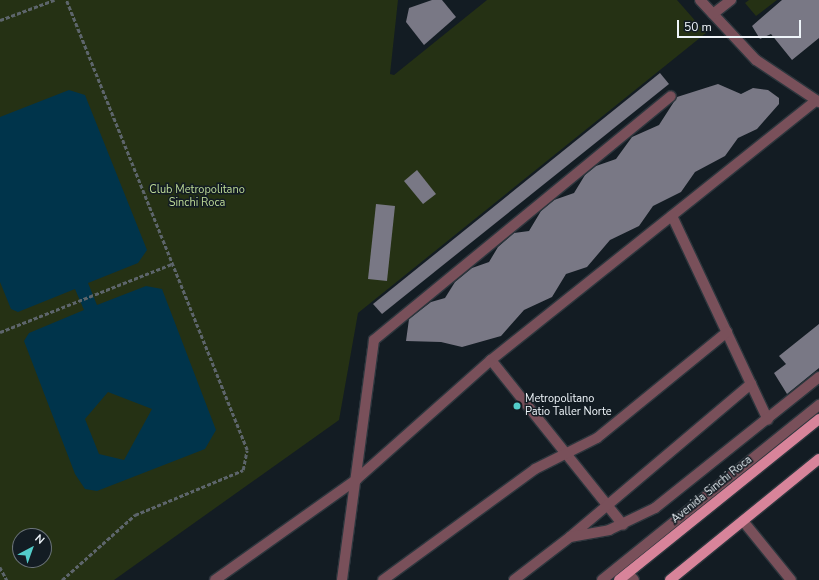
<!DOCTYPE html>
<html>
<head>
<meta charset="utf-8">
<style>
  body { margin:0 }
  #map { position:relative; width:819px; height:580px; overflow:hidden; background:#131c23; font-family:"Nunito Sans",sans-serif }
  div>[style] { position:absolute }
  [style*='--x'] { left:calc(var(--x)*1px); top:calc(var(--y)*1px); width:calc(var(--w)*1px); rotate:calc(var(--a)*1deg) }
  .green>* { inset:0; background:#253114 }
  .water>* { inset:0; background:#00344b }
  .building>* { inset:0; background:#797885 }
  .path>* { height:2.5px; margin-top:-1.25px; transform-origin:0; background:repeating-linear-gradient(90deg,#5d656b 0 4px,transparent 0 6px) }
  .roads { filter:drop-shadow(1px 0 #2d363d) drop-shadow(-1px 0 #2d363d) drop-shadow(0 1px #2d363d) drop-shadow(0 -1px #2d363d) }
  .minor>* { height:10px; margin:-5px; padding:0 5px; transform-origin:5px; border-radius:5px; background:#79505a }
  .major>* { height:10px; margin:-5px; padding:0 5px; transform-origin:5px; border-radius:5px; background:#d8849a }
  .dots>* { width:11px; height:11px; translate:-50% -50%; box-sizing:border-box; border:2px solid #131c23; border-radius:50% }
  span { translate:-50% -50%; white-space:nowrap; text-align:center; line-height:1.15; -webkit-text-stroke:3px #131c23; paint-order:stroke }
  .park-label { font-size:11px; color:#bcd996 }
  .poi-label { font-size:11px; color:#eff5fa }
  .left { translate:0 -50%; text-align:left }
  .street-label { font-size:11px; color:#eff5fa }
  .north { position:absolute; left:12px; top:528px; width:40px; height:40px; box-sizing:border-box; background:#131c23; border:1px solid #6b7379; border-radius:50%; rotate:41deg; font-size:11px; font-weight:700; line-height:16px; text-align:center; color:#eff5fa }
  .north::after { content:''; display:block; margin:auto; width:14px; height:18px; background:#53cdca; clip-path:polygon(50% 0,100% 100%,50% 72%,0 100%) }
  .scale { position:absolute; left:677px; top:20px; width:124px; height:18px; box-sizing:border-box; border:2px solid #eff5fa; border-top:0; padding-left:5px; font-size:12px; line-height:14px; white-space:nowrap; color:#eff5fa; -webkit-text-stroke:3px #131c23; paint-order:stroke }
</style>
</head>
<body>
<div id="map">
  <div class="green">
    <i style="clip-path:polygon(evenodd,0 0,398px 0,390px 74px,394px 75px,487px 0,677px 0,706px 33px,358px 313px,339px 420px,114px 580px,0 580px,0 0,20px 536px,44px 536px,44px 560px,20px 560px,20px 536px)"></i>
    <i style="clip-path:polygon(749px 0,777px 0,756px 16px,745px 3px)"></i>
  </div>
  <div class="water">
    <i style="clip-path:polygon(evenodd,69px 90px,85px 95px,147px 250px,138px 263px,88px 283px,97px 305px,146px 286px,162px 289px,216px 430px,205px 449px,97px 491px,85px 489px,75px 474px,24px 341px,29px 333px,84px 310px,75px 289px,18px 312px,11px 309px,0 282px,0 117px,69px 90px,108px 392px,152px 409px,124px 460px,99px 454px,85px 419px,108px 392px)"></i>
  </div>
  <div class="building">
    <i style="clip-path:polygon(432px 0,442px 0,456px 17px,424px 45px,406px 22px,409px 8px)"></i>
    <i style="clip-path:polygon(782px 0,819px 0,819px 38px,792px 60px,771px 34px,760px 39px,752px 26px)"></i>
    <i style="clip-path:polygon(660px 73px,669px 84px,382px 314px,373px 304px)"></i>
    <i style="clip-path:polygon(718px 84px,741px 94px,753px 88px,768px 90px,779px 98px,779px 104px,757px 129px,738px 138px,725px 156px,695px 172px,681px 192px,653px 206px,639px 226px,610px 240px,587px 267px,566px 274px,552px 297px,524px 310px,501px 336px,462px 347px,441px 342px,406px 341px,409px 319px,431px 302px,445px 298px,455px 282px,472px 268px,489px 262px,498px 247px,514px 233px,529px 231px,541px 211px,554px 200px,574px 193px,585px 175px,596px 166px,616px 159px,632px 137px,659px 125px,677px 97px)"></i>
    <i style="clip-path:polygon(417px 170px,436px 194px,423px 204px,404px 181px)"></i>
    <i style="clip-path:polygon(376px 204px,395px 206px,387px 281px,368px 279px)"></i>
    <i style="clip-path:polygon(819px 324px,819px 368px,787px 394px,774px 373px,786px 364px,779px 356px)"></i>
  </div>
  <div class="path">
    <i style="--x:0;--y:20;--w:58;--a:-20.3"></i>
    <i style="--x:0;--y:332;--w:185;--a:-21.6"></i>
    <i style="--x:0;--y:567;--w:15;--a:62"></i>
    <i style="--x:62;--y:580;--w:98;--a:-41.7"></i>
    <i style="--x:135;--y:515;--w:117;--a:-22.6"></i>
    <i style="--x:243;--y:470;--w:20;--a:-79"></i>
    <i style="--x:247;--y:450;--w:485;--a:-111.9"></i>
  </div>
  <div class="roads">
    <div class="minor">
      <i style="--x:700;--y:0;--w:82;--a:47"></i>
      <i style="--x:756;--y:60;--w:76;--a:33.7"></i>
      <i style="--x:713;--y:14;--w:23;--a:-38"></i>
      <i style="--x:672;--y:216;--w:225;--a:64.8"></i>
      <i style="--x:491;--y:360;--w:211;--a:51.3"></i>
      <i style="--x:743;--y:521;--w:76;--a:50.9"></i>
      <i style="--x:571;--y:536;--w:236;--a:-40.2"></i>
      <i style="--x:628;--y:573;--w:9;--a:49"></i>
      <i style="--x:215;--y:580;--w:174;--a:-35.4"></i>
      <i style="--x:357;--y:479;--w:179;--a:-41.6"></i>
      <i style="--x:491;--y:360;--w:416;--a:-38.6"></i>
      <i style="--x:342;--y:580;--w:242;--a:-82.4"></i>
      <i style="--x:374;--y:340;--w:384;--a:-39.4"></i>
      <i style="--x:383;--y:580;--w:188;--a:-36.1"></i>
      <i style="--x:535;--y:469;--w:69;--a:-26.6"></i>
      <i style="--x:597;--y:438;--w:168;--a:-39.2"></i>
      <i style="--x:514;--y:580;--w:71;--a:-37.5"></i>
      <i style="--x:570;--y:537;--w:40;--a:-10"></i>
      <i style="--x:609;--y:530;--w:51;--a:-25.6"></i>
      <i style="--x:655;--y:508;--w:210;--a:-38.6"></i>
      <i style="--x:602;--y:580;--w:279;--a:-38.9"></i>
    </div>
    <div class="major">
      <i style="--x:619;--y:580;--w:257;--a:-38.8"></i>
      <i style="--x:670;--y:580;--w:192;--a:-39.1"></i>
    </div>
  </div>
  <div class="dots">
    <i style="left:517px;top:406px;background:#53cdca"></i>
  </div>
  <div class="park-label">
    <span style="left:197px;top:197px">Club Metropolitano<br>Sinchi Roca</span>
  </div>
  <div class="poi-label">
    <span class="left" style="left:525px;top:406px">Metropolitano<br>Patio Taller Norte</span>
  </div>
  <div class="street-label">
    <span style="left:712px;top:490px;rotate:-39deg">Avenida Sinchi Roca</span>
  </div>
  <div class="north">N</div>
  <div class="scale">50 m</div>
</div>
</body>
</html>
